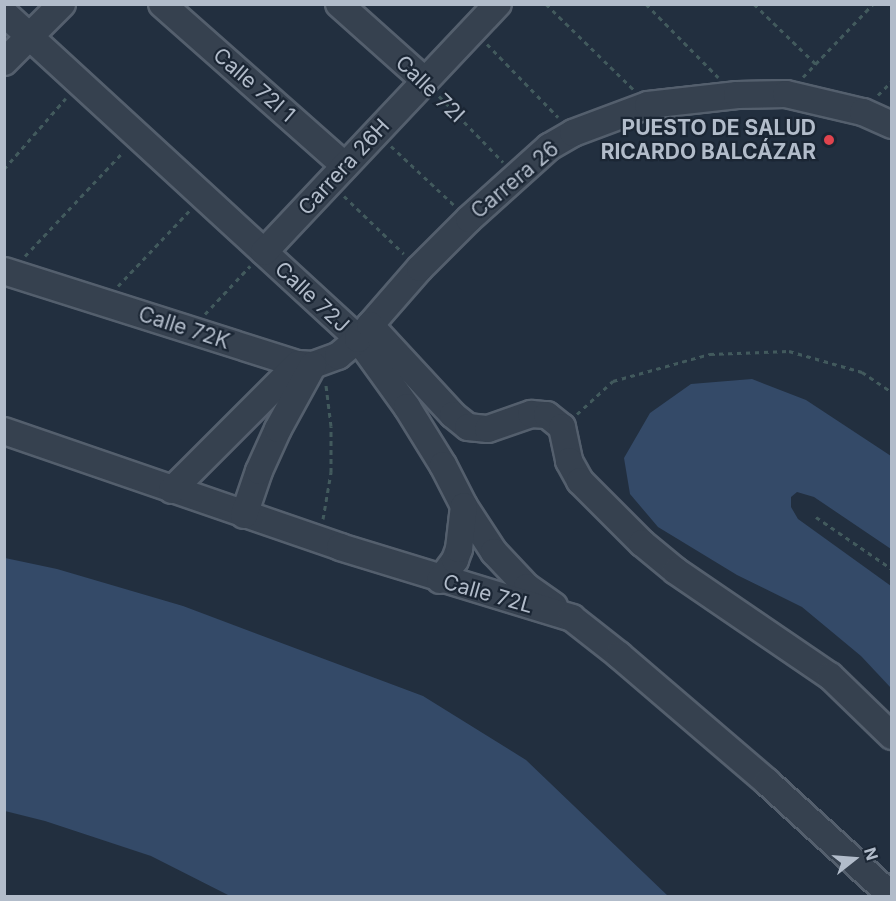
<!DOCTYPE html>
<html>
<head>
<meta charset="utf-8">
<style>
  body { margin:0 }
  #map { position:relative; width:896px; height:901px; overflow:hidden; background:#222f3f; font-family:Inter,sans-serif }
  div>[style] { position:absolute }
  [style*='--x'] { left:calc(var(--x)*1px); top:calc(var(--y)*1px); width:calc(var(--w)*1px); rotate:calc(var(--a)*1deg) }
  .water>* { inset:0; background:#344a68 }
  .path>* { height:3px; margin-top:-1.5px; transform-origin:0; background:repeating-linear-gradient(90deg,#425a5d 0 4.5px,transparent 0 9px) }
  .roads { filter:drop-shadow(2px 0 #545f6d) drop-shadow(-2px 0 #545f6d) drop-shadow(0 2px #545f6d) drop-shadow(0 -2px #545f6d) }
  .minor>* { height:26px; margin:-13px; padding:0 13px; transform-origin:13px; border-radius:13px; background:#36414f }
  .dots>* { width:16px; height:16px; translate:-50% -50%; box-sizing:border-box; border:3px solid #1b2634; border-radius:50% }
  span { translate:-50% -50%; white-space:nowrap; text-align:center; line-height:1.15; -webkit-text-stroke:4.5px #1b2634; paint-order:stroke }
  .street-label { font-size:21px; color:#b2bcca }
  .poi-label { font-size:21px; color:#b2bcca; font-weight:700 }
  .right { translate:-100% -50%; text-align:right }
  .frame { position:absolute; inset:0; border:6px solid #b2bcca; pointer-events:none }
  .north { position:absolute; left:824px; top:829px; width:60px; height:60px; -webkit-text-stroke:4px #1b2634; paint-order:stroke; rotate:73deg; font-size:16px; font-weight:700; line-height:24px; text-align:center; color:#b2bcca }
  .north::after { content:''; display:block; margin:auto; width:21px; height:27px; background:#b2bcca; clip-path:polygon(50% 0,100% 100%,50% 72%,0 100%) }
</style>
</head>
<body>
<div id="map">
  <div class="water">
    <i style="clip-path:polygon(752px 379px,806px 400px,891px 456px,891px 549px,814px 497px,797px 492px,791px 497px,791px 507px,798px 519px,891px 586px,891px 688px,861px 656px,802px 607px,737px 575px,658px 527px,630px 494px,624px 458px,650px 413px,691px 384px)"></i>
    <i style="clip-path:polygon(5px 558px,57px 569px,183px 606px,423px 696px,526px 760px,668px 896px,230px 896px,151px 856px,45px 821px,5px 811px)"></i>
  </div>
  <div class="path">
    <i style="--x:546;--y:4;--w:122;--a:44.3"></i>
    <i style="--x:646;--y:4;--w:103;--a:45.4"></i>
    <i style="--x:754;--y:4;--w:86;--a:44.1"></i>
    <i style="--x:487;--y:44;--w:102;--a:45.8"></i>
    <i style="--x:803;--y:77;--w:101;--a:-46.2"></i>
    <i style="--x:878;--y:95;--w:20;--a:-45"></i>
    <i style="--x:439;--y:96;--w:92;--a:45.9"></i>
    <i style="--x:391;--y:146;--w:86;--a:43.1"></i>
    <i style="--x:4;--y:169;--w:94;--a:-48.9"></i>
    <i style="--x:344;--y:196;--w:83;--a:44"></i>
    <i style="--x:25;--y:256;--w:143;--a:-46.7"></i>
    <i style="--x:118;--y:286;--w:105;--a:-46.5"></i>
    <i style="--x:205;--y:314;--w:66;--a:-46.8"></i>
    <i style="--x:577;--y:414;--w:49;--a:-42.5"></i>
    <i style="--x:613;--y:381;--w:101;--a:-15.6"></i>
    <i style="--x:710;--y:354;--w:79;--a:-2.2"></i>
    <i style="--x:789;--y:351;--w:76;--a:16"></i>
    <i style="--x:862;--y:372;--w:36;--a:34"></i>
    <i style="--x:816;--y:517;--w:92;--a:34.4"></i>
    <i style="--x:323;--y:519;--w:48;--a:-80.3"></i>
    <i style="--x:331;--y:472;--w:46;--a:-90"></i>
    <i style="--x:331;--y:426;--w:41;--a:-97"></i>
  </div>
  <div class="roads">
    <div class="minor">
      <i style="--x:162;--y:4;--w:244;--a:41.5"></i>
      <i style="--x:339;--y:4;--w:115;--a:41.8"></i>
      <i style="--x:4;--y:13;--w:481;--a:42.6"></i>
      <i style="--x:358;--y:339;--w:84;--a:54.2"></i>
      <i style="--x:407;--y:407;--w:68;--a:58.2"></i>
      <i style="--x:443;--y:465;--w:46;--a:62.9"></i>
      <i style="--x:464;--y:506;--w:55;--a:56.9"></i>
      <i style="--x:494;--y:552;--w:48;--a:46.7"></i>
      <i style="--x:527;--y:587;--w:33;--a:35"></i>
      <i style="--x:4;--y:62;--w:82;--a:-45"></i>
      <i style="--x:264;--y:252;--w:341;--a:-46.7"></i>
      <i style="--x:4;--y:271;--w:308;--a:17.6"></i>
      <i style="--x:298;--y:364;--w:15;--a:4"></i>
      <i style="--x:313;--y:365;--w:27;--a:-20"></i>
      <i style="--x:338;--y:356;--w:26;--a:-40"></i>
      <i style="--x:358;--y:339;--w:94;--a:-48.9"></i>
      <i style="--x:420;--y:268;--w:69;--a:-45"></i>
      <i style="--x:469;--y:219;--w:108;--a:-42"></i>
      <i style="--x:549;--y:147;--w:28;--a:-30"></i>
      <i style="--x:573;--y:133;--w:80;--a:-20.5"></i>
      <i style="--x:648;--y:105;--w:90;--a:-6.4"></i>
      <i style="--x:737;--y:95;--w:49;--a:-1.2"></i>
      <i style="--x:786;--y:94;--w:79;--a:13.2"></i>
      <i style="--x:863;--y:112;--w:32;--a:24"></i>
      <i style="--x:370;--y:325;--w:122;--a:47.3"></i>
      <i style="--x:453;--y:415;--w:19;--a:39"></i>
      <i style="--x:468;--y:427;--w:20;--a:6"></i>
      <i style="--x:488;--y:429;--w:46;--a:-19.2"></i>
      <i style="--x:531;--y:414;--w:16;--a:4"></i>
      <i style="--x:547;--y:415;--w:19;--a:39"></i>
      <i style="--x:562;--y:427;--w:35;--a:78"></i>
      <i style="--x:569;--y:461;--w:23;--a:61"></i>
      <i style="--x:580;--y:481;--w:88;--a:45"></i>
      <i style="--x:642;--y:543;--w:44;--a:39.5"></i>
      <i style="--x:676;--y:571;--w:186;--a:34.3"></i>
      <i style="--x:830;--y:676;--w:86;--a:44.1"></i>
      <i style="--x:4;--y:431;--w:355;--a:19"></i>
      <i style="--x:340;--y:547;--w:243;--a:17"></i>
      <i style="--x:572;--y:618;--w:60;--a:38.2"></i>
      <i style="--x:619;--y:655;--w:195;--a:40.6"></i>
      <i style="--x:767;--y:782;--w:169;--a:42.4"></i>
      <i style="--x:172;--y:490;--w:178;--a:-45"></i>
      <i style="--x:244;--y:515;--w:46;--a:-71.2"></i>
      <i style="--x:259;--y:471;--w:46;--a:-65.7"></i>
      <i style="--x:278;--y:429;--w:73;--a:-61.3"></i>
      <i style="--x:440;--y:580;--w:25;--a:-53"></i>
      <i style="--x:455;--y:560;--w:12;--a:-70"></i>
      <i style="--x:459;--y:549;--w:43;--a:-83.4"></i>
    </div>
  </div>
  <div class="dots">
    <i style="left:829px;top:140px;background:#e0444e"></i>
  </div>
  <div class="street-label">
    <span style="left:254px;top:85px;rotate:41deg">Calle 72I 1</span>
    <span style="left:430px;top:89px;rotate:44deg">Calle 72I</span>
    <span style="left:344px;top:167px;rotate:-47deg">Carrera 26H</span>
    <span style="left:515px;top:180px;rotate:-40deg">Carrera 26</span>
    <span style="left:312px;top:297px;rotate:43deg">Calle 72J</span>
    <span style="left:184px;top:328px;rotate:18deg">Calle 72K</span>
    <span style="left:488px;top:594px;rotate:16deg">Calle 72L</span>
  </div>
  <div class="poi-label">
    <span class="right" style="left:816px;top:140px">PUESTO DE SALUD<br>RICARDO BALCÁZAR</span>
  </div>
  <div class="frame"></div>
  <div class="north">N</div>
</div>
</body>
</html>
